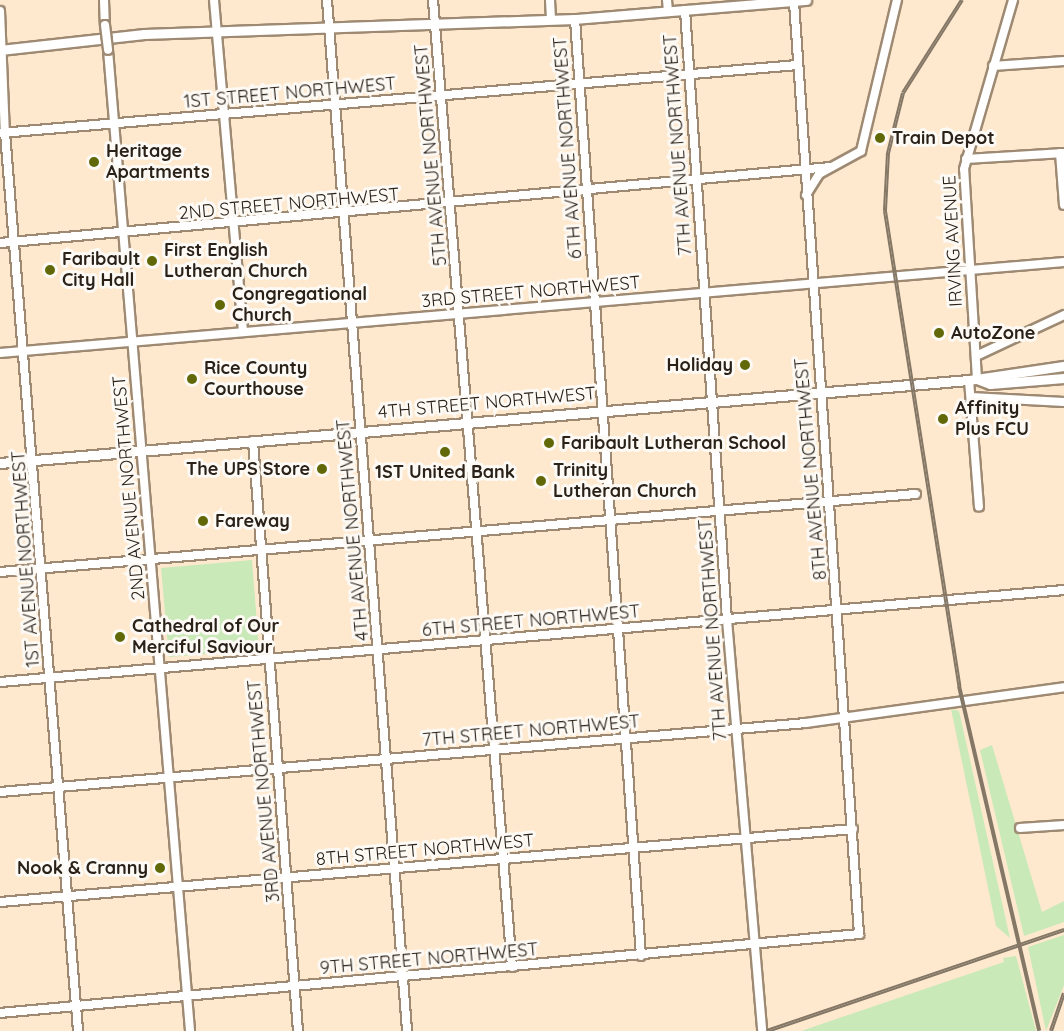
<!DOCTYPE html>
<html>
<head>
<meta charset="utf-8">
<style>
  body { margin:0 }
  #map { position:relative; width:1064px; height:1031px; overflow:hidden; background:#fee9cf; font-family:Quicksand,sans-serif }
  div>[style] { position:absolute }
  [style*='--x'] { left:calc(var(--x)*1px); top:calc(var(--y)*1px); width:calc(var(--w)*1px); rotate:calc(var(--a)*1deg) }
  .green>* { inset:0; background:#c9e9b8 }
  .roads { filter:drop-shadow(2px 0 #9e8a73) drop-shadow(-2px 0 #9e8a73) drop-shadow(0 2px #9e8a73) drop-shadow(0 -2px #9e8a73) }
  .minor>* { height:8px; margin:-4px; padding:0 4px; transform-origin:4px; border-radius:4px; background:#fff }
  .major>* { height:9px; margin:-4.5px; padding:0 4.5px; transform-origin:4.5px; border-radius:4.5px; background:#fff }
  .rail>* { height:4px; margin-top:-2px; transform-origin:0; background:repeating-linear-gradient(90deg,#fdf9f4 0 4.5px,#847766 0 9px); box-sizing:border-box; border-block:2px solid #847766 }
  .bridges { filter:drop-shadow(2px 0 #9e8a73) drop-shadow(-2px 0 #9e8a73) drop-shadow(0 2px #9e8a73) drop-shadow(0 -2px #9e8a73) }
  .minor-bridge>* { height:8px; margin:-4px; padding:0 4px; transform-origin:4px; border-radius:4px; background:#fff }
  .dots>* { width:16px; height:16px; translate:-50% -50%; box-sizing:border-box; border:3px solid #fdf9f4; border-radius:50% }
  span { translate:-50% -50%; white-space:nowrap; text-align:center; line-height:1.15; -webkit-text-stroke:6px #fdf9f4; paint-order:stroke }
  .street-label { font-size:18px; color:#2a2219 }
  .poi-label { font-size:18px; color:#2a2219; font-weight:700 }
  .left { translate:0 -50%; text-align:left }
  .right { translate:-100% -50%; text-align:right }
</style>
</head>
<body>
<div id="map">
  <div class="green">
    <i style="clip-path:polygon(252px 560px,259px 650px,169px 657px,161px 568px)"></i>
    <i style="clip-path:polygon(951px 709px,959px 711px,1010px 938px,996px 926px)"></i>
    <i style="clip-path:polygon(992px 745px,1042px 912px,1064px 901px,1064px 922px,1024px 936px,980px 750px)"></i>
    <i style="clip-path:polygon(1064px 935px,1064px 985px,1046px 1031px,1028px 947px)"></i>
    <i style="clip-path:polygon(1016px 956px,1036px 1031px,801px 1031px,1004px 962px,1003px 958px)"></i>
  </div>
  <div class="roads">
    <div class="minor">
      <i style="--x:104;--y:0;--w:25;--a:88"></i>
      <i style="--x:214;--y:0;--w:332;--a:85"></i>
      <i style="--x:327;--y:0;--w:1034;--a:85.56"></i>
      <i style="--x:433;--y:0;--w:970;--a:85.33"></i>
      <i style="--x:550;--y:0;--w:20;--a:87"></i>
      <i style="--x:667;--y:0;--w:12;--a:85"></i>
      <i style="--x:685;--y:10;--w:611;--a:86.06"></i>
      <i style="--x:727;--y:620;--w:412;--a:85.1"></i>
      <i style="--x:0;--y:11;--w:122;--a:87.7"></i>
      <i style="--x:5;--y:133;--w:901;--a:85.35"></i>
      <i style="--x:575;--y:19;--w:939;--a:85.97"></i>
      <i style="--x:108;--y:50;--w:984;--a:85.22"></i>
      <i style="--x:993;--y:66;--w:71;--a:-4"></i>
      <i style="--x:1;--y:133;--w:800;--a:-4.88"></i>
      <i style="--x:1060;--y:153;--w:52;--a:85.6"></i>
      <i style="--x:966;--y:159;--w:98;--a:-3.5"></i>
      <i style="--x:806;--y:195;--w:25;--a:-58"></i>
      <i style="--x:819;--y:174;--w:48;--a:-28.7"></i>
      <i style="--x:861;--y:151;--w:155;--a:-76.6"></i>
      <i style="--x:0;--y:243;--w:834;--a:-5.23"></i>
      <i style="--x:0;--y:353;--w:1068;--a:-4.89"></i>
      <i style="--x:976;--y:356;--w:97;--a:-25"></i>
      <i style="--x:977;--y:379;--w:210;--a:-93.5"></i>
      <i style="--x:964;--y:169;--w:176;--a:-73.8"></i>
      <i style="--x:969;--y:380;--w:127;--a:85.5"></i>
      <i style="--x:971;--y:397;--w:93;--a:3.1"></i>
      <i style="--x:253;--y:441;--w:592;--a:85.64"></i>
      <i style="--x:0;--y:572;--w:919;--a:-4.87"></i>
      <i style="--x:0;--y:682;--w:1068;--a:-4.94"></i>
      <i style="--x:0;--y:792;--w:809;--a:-4.89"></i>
      <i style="--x:806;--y:723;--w:260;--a:-7.9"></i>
      <i style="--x:1020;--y:828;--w:44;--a:-3.9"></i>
      <i style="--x:0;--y:902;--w:856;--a:-4.89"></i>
      <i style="--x:0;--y:1013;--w:863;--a:-5.25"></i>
      <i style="--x:859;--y:934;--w:935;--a:-93.99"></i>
    </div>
    <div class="major">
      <i style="--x:0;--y:50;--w:145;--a:-6.3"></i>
      <i style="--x:144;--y:34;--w:431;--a:-2"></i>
      <i style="--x:575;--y:19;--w:232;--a:-4.7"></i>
      <i style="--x:977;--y:379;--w:14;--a:21"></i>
      <i style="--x:990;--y:384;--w:74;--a:-4.6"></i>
      <i style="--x:0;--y:463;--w:973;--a:-4.9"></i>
      <i style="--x:969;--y:380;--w:96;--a:-8.4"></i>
    </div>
  </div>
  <div class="rail">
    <i style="--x:962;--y:0;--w:110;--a:122.4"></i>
    <i style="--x:903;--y:93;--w:62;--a:104"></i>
    <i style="--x:888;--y:153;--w:58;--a:93"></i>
    <i style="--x:885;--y:211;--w:481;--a:81.1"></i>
    <i style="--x:959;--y:686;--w:354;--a:76.9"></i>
    <i style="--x:767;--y:1031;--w:314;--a:-18.8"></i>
    <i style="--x:1051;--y:1031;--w:40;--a:-71.1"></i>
  </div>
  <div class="bridges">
    <div class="minor-bridge">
      <i style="--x:105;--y:25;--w:25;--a:83"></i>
    </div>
  </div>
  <div class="dots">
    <i style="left:880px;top:138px;background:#616808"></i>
    <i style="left:94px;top:162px;background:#616808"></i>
    <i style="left:152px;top:261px;background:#616808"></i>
    <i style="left:50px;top:270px;background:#616808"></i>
    <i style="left:220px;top:305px;background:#616808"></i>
    <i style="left:939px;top:333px;background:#616808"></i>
    <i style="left:745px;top:365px;background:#616808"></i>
    <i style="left:192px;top:379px;background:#616808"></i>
    <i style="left:943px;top:419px;background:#616808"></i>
    <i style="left:549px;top:443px;background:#616808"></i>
    <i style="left:445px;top:452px;background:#616808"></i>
    <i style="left:322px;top:469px;background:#616808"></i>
    <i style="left:541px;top:481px;background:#616808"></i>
    <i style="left:203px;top:521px;background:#616808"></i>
    <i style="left:120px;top:637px;background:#616808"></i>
    <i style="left:160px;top:868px;background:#616808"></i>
  </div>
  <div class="street-label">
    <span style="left:290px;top:93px;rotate:-5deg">1ST STREET NORTHWEST</span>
    <span style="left:678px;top:145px;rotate:-94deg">7TH AVENUE NORTHWEST</span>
    <span style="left:568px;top:148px;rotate:-94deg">6TH AVENUE NORTHWEST</span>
    <span style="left:431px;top:155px;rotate:-95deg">5TH AVENUE NORTHWEST</span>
    <span style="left:289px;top:204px;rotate:-5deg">2ND STREET NORTHWEST</span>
    <span style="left:953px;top:241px;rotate:-93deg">IRVING AVENUE</span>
    <span style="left:531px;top:292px;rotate:-5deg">3RD STREET NORTHWEST</span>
    <span style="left:487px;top:403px;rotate:-5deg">4TH STREET NORTHWEST</span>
    <span style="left:811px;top:469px;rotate:-95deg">8TH AVENUE NORTHWEST</span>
    <span style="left:129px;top:488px;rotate:-95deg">2ND AVENUE NORTHWEST</span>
    <span style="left:353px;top:530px;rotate:-95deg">4TH AVENUE NORTHWEST</span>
    <span style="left:26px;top:559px;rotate:-94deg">1ST AVENUE NORTHWEST</span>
    <span style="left:531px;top:621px;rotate:-5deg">6TH STREET NORTHWEST</span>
    <span style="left:713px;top:630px;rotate:-94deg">7TH AVENUE NORTHWEST</span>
    <span style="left:531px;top:731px;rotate:-5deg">7TH STREET NORTHWEST</span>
    <span style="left:264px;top:791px;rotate:-95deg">3RD AVENUE NORTHWEST</span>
    <span style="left:425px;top:850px;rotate:-5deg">8TH STREET NORTHWEST</span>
    <span style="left:429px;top:959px;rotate:-5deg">9TH STREET NORTHWEST</span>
  </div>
  <div class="poi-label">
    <span class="left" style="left:892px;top:138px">Train Depot</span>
    <span class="left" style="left:106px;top:162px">Heritage<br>Apartments</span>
    <span class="left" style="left:164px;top:261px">First English<br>Lutheran Church</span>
    <span class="left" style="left:62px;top:270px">Faribault<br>City Hall</span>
    <span class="left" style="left:232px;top:305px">Congregational<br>Church</span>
    <span class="left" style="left:951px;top:333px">AutoZone</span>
    <span class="right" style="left:733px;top:365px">Holiday</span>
    <span class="left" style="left:204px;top:379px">Rice County<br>Courthouse</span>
    <span class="left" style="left:955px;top:419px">Affinity<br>Plus FCU</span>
    <span class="left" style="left:561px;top:443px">Faribault Lutheran School</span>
    <span class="right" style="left:310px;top:469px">The UPS Store</span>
    <span class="left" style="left:553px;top:481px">Trinity<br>Lutheran Church</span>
    <span style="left:445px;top:472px">1ST United Bank</span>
    <span class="left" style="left:215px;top:521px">Fareway</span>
    <span class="left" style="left:132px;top:637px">Cathedral of Our<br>Merciful Saviour</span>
    <span class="right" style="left:148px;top:868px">Nook &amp; Cranny</span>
  </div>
</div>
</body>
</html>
